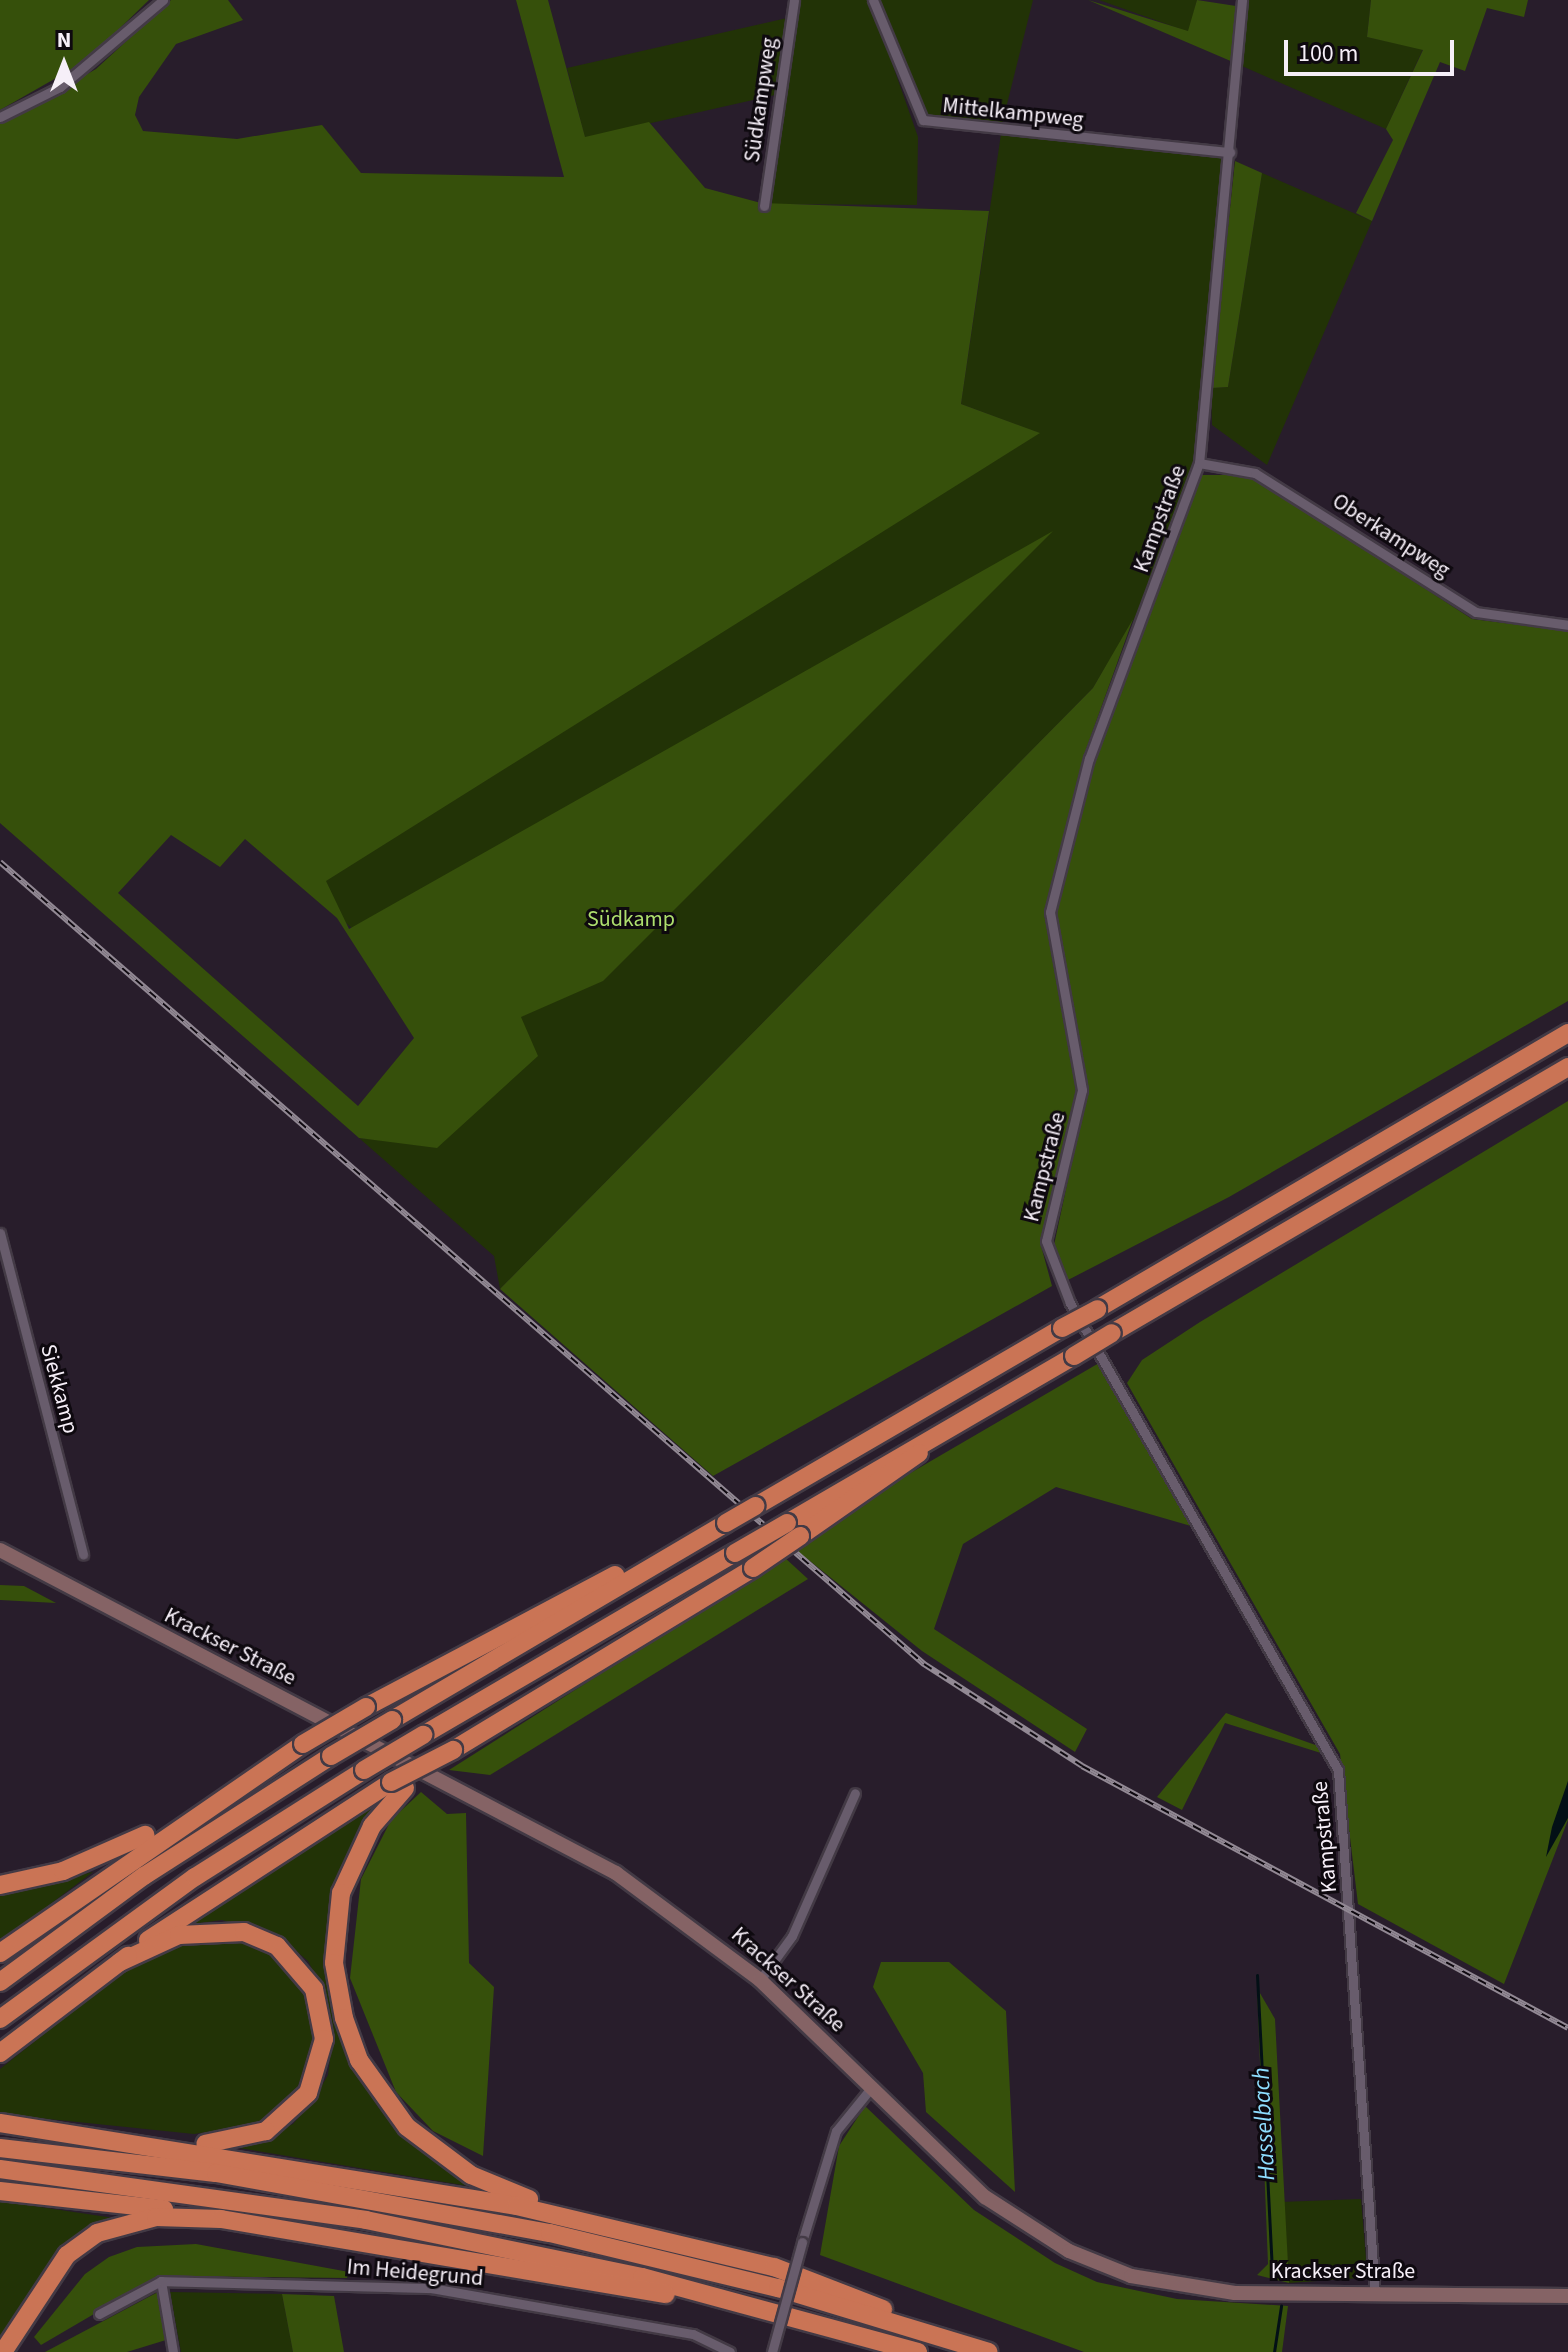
<!DOCTYPE html>
<html>
<head>
<meta charset="utf-8">
<style>
  body { margin:0 }
  #map { position:relative; width:1568px; height:2352px; overflow:hidden; background:#281d2b; font-family:"Source Sans 3",sans-serif }
  div>[style] { position:absolute }
  [style*='--x'] { left:calc(var(--x)*1px); top:calc(var(--y)*1px); width:calc(var(--w)*1px); rotate:calc(var(--a)*1deg) }
  .green>* { inset:0; background:#223306 }
  .forest>* { inset:0; background:#36500b }
  .water>* { inset:0; background:#031016 }
  .stream>* { height:3px; margin:-1.5px; padding:0 1.5px; transform-origin:1.5px; border-radius:1.5px; background:#031016 }
  .roads { filter:drop-shadow(2px 0 #433a45) drop-shadow(-2px 0 #433a45) drop-shadow(0 2px #433a45) drop-shadow(0 -2px #433a45) }
  .street>* { height:9px; margin:-4.5px; padding:0 4.5px; transform-origin:4.5px; border-radius:4.5px; background:#685c6c }
  .secondary>* { height:14px; margin:-7px; padding:0 7px; transform-origin:7px; border-radius:7px; background:#856365 }
  .highway>* { height:18px; margin:-9px; padding:0 9px; transform-origin:9px; border-radius:9px; background:#ca7455 }
  .rail>* { height:6px; margin-top:-3px; transform-origin:0; background:repeating-linear-gradient(90deg,#0e090f 0 9px,#928994 0 18px); box-sizing:border-box; border-block:2px solid #928994 }
  .bridges { filter:drop-shadow(2px 0 #433a45) drop-shadow(-2px 0 #433a45) drop-shadow(0 2px #433a45) drop-shadow(0 -2px #433a45) }
  .street-bridge>* { height:9px; margin:-4.5px; padding:0 4.5px; transform-origin:4.5px; border-radius:4.5px; background:#685c6c }
  .highway-bridge>* { height:18px; margin:-9px; padding:0 9px; transform-origin:9px; border-radius:9px; background:#ca7455 }
  span { translate:-50% -50%; white-space:nowrap; text-align:center; line-height:1.15; -webkit-text-stroke:6px #0e090f; paint-order:stroke }
  .street-label { font-size:22px; color:#f6eff8 }
  .park-label { font-size:22px; color:#aedf6e }
  .water-label { font-size:24px; color:#8edeff; font-style:italic }
  .north { position:absolute; left:24px; top:24px; width:80px; height:80px; -webkit-text-stroke:6px #0e090f; paint-order:stroke; rotate:0deg; font-size:22px; font-weight:700; line-height:32px; text-align:center; color:#f6eff8 }
  .north::after { content:''; display:block; margin:auto; width:28px; height:36px; background:#f6eff8; clip-path:polygon(50% 0,100% 100%,50% 72%,0 100%) }
  .scale { position:absolute; left:1284px; top:40px; width:170px; height:36px; box-sizing:border-box; border:4px solid #f6eff8; border-top:0; padding-left:10px; font-size:24px; line-height:28px; white-space:nowrap; color:#f6eff8; -webkit-text-stroke:6px #0e090f; paint-order:stroke }
</style>
</head>
<body>
<div id="map">
  <div class="green">
    <i style="clip-path:polygon(797px 0,870px 0,918px 137px,917px 205px,768px 204px)"></i>
    <i style="clip-path:polygon(878px 0,1033px 0,1001px 128px,927px 122px)"></i>
    <i style="clip-path:polygon(1099px 0,1197px 0,1189px 32px)"></i>
    <i style="clip-path:polygon(1247px 0,1371px 0,1367px 37px,1423px 49px,1386px 129px,1242px 66px)"></i>
    <i style="clip-path:polygon(787px 18px,775px 95px,585px 138px,567px 68px)"></i>
    <i style="clip-path:polygon(1001px 134px,1226px 152px,1192px 475px,1143px 604px,1093px 688px,500px 1289px,494px 1256px,359px 1138px,367px 1139px,461px 1023px,315px 896px,329px 888px,325px 881px,1039px 433px,961px 404px)"></i>
    <i style="clip-path:polygon(1262px 173px,1372px 221px,1267px 465px,1212px 425px,1211px 388px,1228px 387px)"></i>
    <i style="clip-path:polygon(385px 1795px,340px 1872px,327px 1936px,331px 1995px,349px 2053px,378px 2107px,421px 2150px,474px 2187px,239px 2148px,293px 2124px,314px 2099px,328px 2075px,333px 2035px,326px 1996px,308px 1961px,282px 1939px,222px 1920px,185px 1925px)"></i>
    <i style="clip-path:polygon(93px 1872px,0 1942px,0 1893px)"></i>
    <i style="clip-path:polygon(238px 1939px,282px 1958px,303px 1979px,317px 2041px,292px 2100px,265px 2123px,194px 2134px,0 2114px,0 2069px,122px 1972px,181px 1943px)"></i>
    <i style="clip-path:polygon(1361px 2199px,1366px 2259px,1359px 2278px,1289px 2283px,1280px 2202px)"></i>
    <i style="clip-path:polygon(0 2201px,114px 2218px,51px 2261px,0 2343px)"></i>
    <i style="clip-path:polygon(170px 2292px,282px 2294px,293px 2352px,181px 2352px)"></i>
  </div>
  <div class="forest">
    <i style="clip-path:polygon(0 0,149px 0,86px 61px,0 110px)"></i>
    <i style="clip-path:polygon(evenodd,171px 0,228px 0,243px 20px,176px 44px,139px 97px,135px 115px,143px 131px,237px 139px,322px 125px,361px 173px,564px 177px,516px 0,548px 0,585px 137px,649px 122px,705px 188px,761px 203px,989px 211px,961px 404px,1040px 433px,326px 881px,349px 929px,1053px 531px,603px 981px,521px 1017px,538px 1056px,437px 1148px,359px 1138px,0 823px,0 124px,96px 69px,171px 0,171px 835px,220px 867px,245px 839px,337px 918px,414px 1038px,358px 1106px,118px 893px,171px 835px)"></i>
    <i style="clip-path:polygon(1088px 0,1188px 31px,1197px 0,1236px 6px,1233px 62px)"></i>
    <i style="clip-path:polygon(1371px 0,1528px 0,1524px 17px,1487px 8px,1465px 71px,1440px 62px,1372px 221px,1356px 213px,1393px 140px,1386px 129px,1423px 50px,1367px 37px)"></i>
    <i style="clip-path:polygon(1235px 161px,1262px 173px,1228px 387px,1211px 388px)"></i>
    <i style="clip-path:polygon(1202px 475px,1250px 475px,1472px 619px,1568px 631px,1568px 1001px,1229px 1197px,1066px 1281px,1054px 1245px,1087px 1091px,1055px 914px,1092px 765px)"></i>
    <i style="clip-path:polygon(1133px 619px,1083px 758px,1044px 913px,1076px 1090px,1040px 1242px,1052px 1286px,713px 1476px,500px 1289px,1093px 688px)"></i>
    <i style="clip-path:polygon(1568px 1101px,1568px 1820px,1504px 1984px,1358px 1904px,1340px 1754px,1127px 1383px,1142px 1360px,1200px 1322px)"></i>
    <i style="clip-path:polygon(1099px 1363px,1191px 1526px,1056px 1487px,963px 1544px,934px 1629px,1087px 1729px,1075px 1752px,922px 1651px,795px 1549px,864px 1500px)"></i>
    <i style="clip-path:polygon(784px 1557px,808px 1579px,490px 1775px,449px 1770px)"></i>
    <i style="clip-path:polygon(0 1585px,24px 1586px,56px 1603px,0 1600px)"></i>
    <i style="clip-path:polygon(1226px 1713px,1321px 1747px,1324px 1754px,1225px 1723px,1182px 1810px,1157px 1797px)"></i>
    <i style="clip-path:polygon(421px 1792px,447px 1814px,466px 1813px,469px 1963px,494px 1987px,483px 2156px,433px 2131px,396px 2092px,350px 1978px,361px 1879px,391px 1820px)"></i>
    <i style="clip-path:polygon(881px 1962px,949px 1962px,1006px 2011px,1015px 2192px,926px 2112px,923px 2073px,873px 1987px)"></i>
    <i style="clip-path:polygon(1257px 1988px,1275px 2019px,1289px 2283px,1257px 2275px,1268px 2264px)"></i>
    <i style="clip-path:polygon(865px 2106px,974px 2210px,1055px 2263px,1097px 2282px,1177px 2299px,1288px 2306px,1282px 2352px,1084px 2352px,820px 2255px,839px 2146px)"></i>
    <i style="clip-path:polygon(196px 2244px,349px 2272px,347px 2278px,159px 2276px,41px 2345px,34px 2337px,85px 2274px,109px 2257px,137px 2247px)"></i>
    <i style="clip-path:polygon(158px 2292px,166px 2340px,127px 2352px,45px 2352px)"></i>
    <i style="clip-path:polygon(282px 2294px,334px 2296px,344px 2352px,293px 2352px)"></i>
  </div>
  <div class="water">
    <i style="clip-path:polygon(1568px 1781px,1568px 1818px,1546px 1857px,1552px 1827px)"></i>
  </div>
  <div class="stream">
    <i style="--x:1257;--y:1975;--w:297;--a:87.1"></i>
    <i style="--x:1274;--y:2352;--w:47;--a:-81.3"></i>
  </div>
  <div class="roads">
    <div class="street">
      <i style="--x:873;--y:0;--w:130;--a:67.4"></i>
      <i style="--x:923;--y:120;--w:309;--a:6"></i>
      <i style="--x:1242;--y:0;--w:465;--a:95.3"></i>
      <i style="--x:1199;--y:463;--w:315;--a:110.4"></i>
      <i style="--x:1089;--y:758;--w:159;--a:104.2"></i>
      <i style="--x:1050;--y:912;--w:181;--a:79.8"></i>
      <i style="--x:1082;--y:1090;--w:155;--a:103.4"></i>
      <i style="--x:1046;--y:1241;--w:66;--a:68.8"></i>
      <i style="--x:1070;--y:1303;--w:538;--a:60.15"></i>
      <i style="--x:1338;--y:1770;--w:525;--a:85.96"></i>
      <i style="--x:0;--y:117;--w:67;--a:-26.6"></i>
      <i style="--x:60;--y:87;--w:135;--a:-40.2"></i>
      <i style="--x:764;--y:206;--w:208;--a:-81.7"></i>
      <i style="--x:1199;--y:463;--w:57;--a:10.1"></i>
      <i style="--x:1255;--y:473;--w:261;--a:32.2"></i>
      <i style="--x:1476;--y:612;--w:93;--a:8"></i>
      <i style="--x:0;--y:1233;--w:332;--a:75.5"></i>
      <i style="--x:760;--y:1980;--w:54;--a:-54"></i>
      <i style="--x:792;--y:1936;--w:156;--a:-66.2"></i>
      <i style="--x:802;--y:2242;--w:116;--a:-73"></i>
      <i style="--x:836;--y:2131;--w:55;--a:-50.9"></i>
      <i style="--x:161;--y:2281;--w:72;--a:80.4"></i>
      <i style="--x:99;--y:2314;--w:70;--a:-28"></i>
      <i style="--x:161;--y:2281;--w:270;--a:1.5"></i>
      <i style="--x:431;--y:2288;--w:266;--a:10"></i>
      <i style="--x:693;--y:2334;--w:41;--a:25.9"></i>
    </div>
    <div class="secondary">
      <i style="--x:0;--y:1550;--w:696;--a:27.67"></i>
      <i style="--x:616;--y:1873;--w:179;--a:36.6"></i>
      <i style="--x:760;--y:1980;--w:313;--a:44"></i>
      <i style="--x:985;--y:2197;--w:100;--a:32.7"></i>
      <i style="--x:1069;--y:2251;--w:67;--a:22"></i>
      <i style="--x:1131;--y:2276;--w:105;--a:9.3"></i>
      <i style="--x:1235;--y:2293;--w:333;--a:0.5"></i>
    </div>
    <div class="highway">
      <i style="--x:1097;--y:1309;--w:546;--a:-30.37"></i>
      <i style="--x:1112;--y:1333;--w:528;--a:-30.26"></i>
      <i style="--x:756;--y:1506;--w:354;--a:-30.2"></i>
      <i style="--x:787;--y:1523;--w:332;--a:-30.2"></i>
      <i style="--x:800;--y:1536;--w:145;--a:-34.9"></i>
      <i style="--x:366;--y:1707;--w:282;--a:-27.9"></i>
      <i style="--x:392;--y:1720;--w:388;--a:-30.5"></i>
      <i style="--x:423;--y:1735;--w:361;--a:-30.3"></i>
      <i style="--x:453;--y:1750;--w:351;--a:-31.2"></i>
      <i style="--x:405;--y:1788;--w:50;--a:131"></i>
      <i style="--x:372;--y:1826;--w:74;--a:114.8"></i>
      <i style="--x:341;--y:1893;--w:70;--a:95.7"></i>
      <i style="--x:334;--y:1963;--w:56;--a:79.7"></i>
      <i style="--x:344;--y:2018;--w:45;--a:70.3"></i>
      <i style="--x:359;--y:2060;--w:82;--a:54.4"></i>
      <i style="--x:407;--y:2127;--w:80;--a:36.9"></i>
      <i style="--x:471;--y:2175;--w:63;--a:22.5"></i>
      <i style="--x:0;--y:1885;--w:65;--a:-12.5"></i>
      <i style="--x:63;--y:1871;--w:90;--a:-23.7"></i>
      <i style="--x:148;--y:1940;--w:290;--a:-33"></i>
      <i style="--x:0;--y:1953;--w:368;--a:-34.6"></i>
      <i style="--x:120;--y:1962;--w:65;--a:-24.6"></i>
      <i style="--x:179;--y:1935;--w:65;--a:-2.6"></i>
      <i style="--x:244;--y:1932;--w:36;--a:23"></i>
      <i style="--x:277;--y:1946;--w:57;--a:49.3"></i>
      <i style="--x:314;--y:1989;--w:51;--a:78.7"></i>
      <i style="--x:324;--y:2039;--w:56;--a:106.5"></i>
      <i style="--x:308;--y:2093;--w:57;--a:137.9"></i>
      <i style="--x:266;--y:2131;--w:62;--a:168"></i>
      <i style="--x:0;--y:1982;--w:179;--a:-36.4"></i>
      <i style="--x:144;--y:1876;--w:222;--a:-32.7"></i>
      <i style="--x:0;--y:2019;--w:241;--a:-36.1"></i>
      <i style="--x:195;--y:1877;--w:200;--a:-32.3"></i>
      <i style="--x:0;--y:2053;--w:161;--a:-37.2"></i>
      <i style="--x:0;--y:2123;--w:524;--a:9.12"></i>
      <i style="--x:517;--y:2206;--w:264;--a:13.4"></i>
      <i style="--x:774;--y:2267;--w:117;--a:21.1"></i>
      <i style="--x:0;--y:2148;--w:217;--a:6.6"></i>
      <i style="--x:216;--y:2173;--w:339;--a:10.2"></i>
      <i style="--x:550;--y:2233;--w:235;--a:13.6"></i>
      <i style="--x:778;--y:2288;--w:220;--a:16.9"></i>
      <i style="--x:0;--y:2169;--w:370;--a:7.9"></i>
      <i style="--x:366;--y:2220;--w:282;--a:11.7"></i>
      <i style="--x:642;--y:2277;--w:286;--a:15.2"></i>
      <i style="--x:0;--y:2191;--w:165;--a:6.3"></i>
      <i style="--x:3;--y:2352;--w:116;--a:-56.6"></i>
      <i style="--x:67;--y:2255;--w:37;--a:-36"></i>
      <i style="--x:97;--y:2233;--w:61;--a:-15.2"></i>
      <i style="--x:156;--y:2217;--w:65;--a:1.8"></i>
      <i style="--x:221;--y:2219;--w:451;--a:9.6"></i>
    </div>
  </div>
  <div class="rail">
    <i style="--x:0;--y:862;--w:1224;--a:40.96"></i>
    <i style="--x:924;--y:1664;--w:188;--a:32.8"></i>
    <i style="--x:1082;--y:1766;--w:552;--a:28.33"></i>
  </div>
  <div class="bridges">
    <div class="street-bridge">
      <i style="--x:772;--y:2352;--w:114;--a:-74.7"></i>
    </div>
    <div class="highway-bridge">
      <i style="--x:1062;--y:1328;--w:40;--a:-28"></i>
      <i style="--x:1074;--y:1356;--w:44;--a:-31.2"></i>
      <i style="--x:726;--y:1523;--w:34;--a:-30"></i>
      <i style="--x:735;--y:1553;--w:60;--a:-30"></i>
      <i style="--x:753;--y:1568;--w:57;--a:-34.2"></i>
      <i style="--x:303;--y:1744;--w:73;--a:-30.4"></i>
      <i style="--x:331;--y:1756;--w:71;--a:-30.5"></i>
      <i style="--x:364;--y:1770;--w:69;--a:-30.7"></i>
      <i style="--x:391;--y:1782;--w:70;--a:-27.3"></i>
    </div>
  </div>
  <div class="street-label">
    <span style="left:761px;top:100px;rotate:-82deg">Südkampweg</span>
    <span style="left:1013px;top:113px;rotate:6deg">Mittelkampweg</span>
    <span style="left:1160px;top:519px;rotate:-70deg">Kampstraße</span>
    <span style="left:1391px;top:536px;rotate:33deg">Oberkampweg</span>
    <span style="left:1045px;top:1167px;rotate:-76deg">Kampstraße</span>
    <span style="left:59px;top:1389px;rotate:75deg">Siekkamp</span>
    <span style="left:230px;top:1647px;rotate:27deg">Krackser Straße</span>
    <span style="left:1325px;top:1837px;rotate:-95deg">Kampstraße</span>
    <span style="left:788px;top:1980px;rotate:42deg">Krackser Straße</span>
    <span style="left:1343px;top:2272px">Krackser Straße</span>
    <span style="left:415px;top:2273px;rotate:5deg">Im Heidegrund</span>
  </div>
  <div class="park-label">
    <span style="left:631px;top:920px">Südkamp</span>
  </div>
  <div class="water-label">
    <span style="left:1264px;top:2124px;rotate:-93deg">Hasselbach</span>
  </div>
  <div class="north">N</div>
  <div class="scale">100 m</div>
</div>
</body>
</html>
